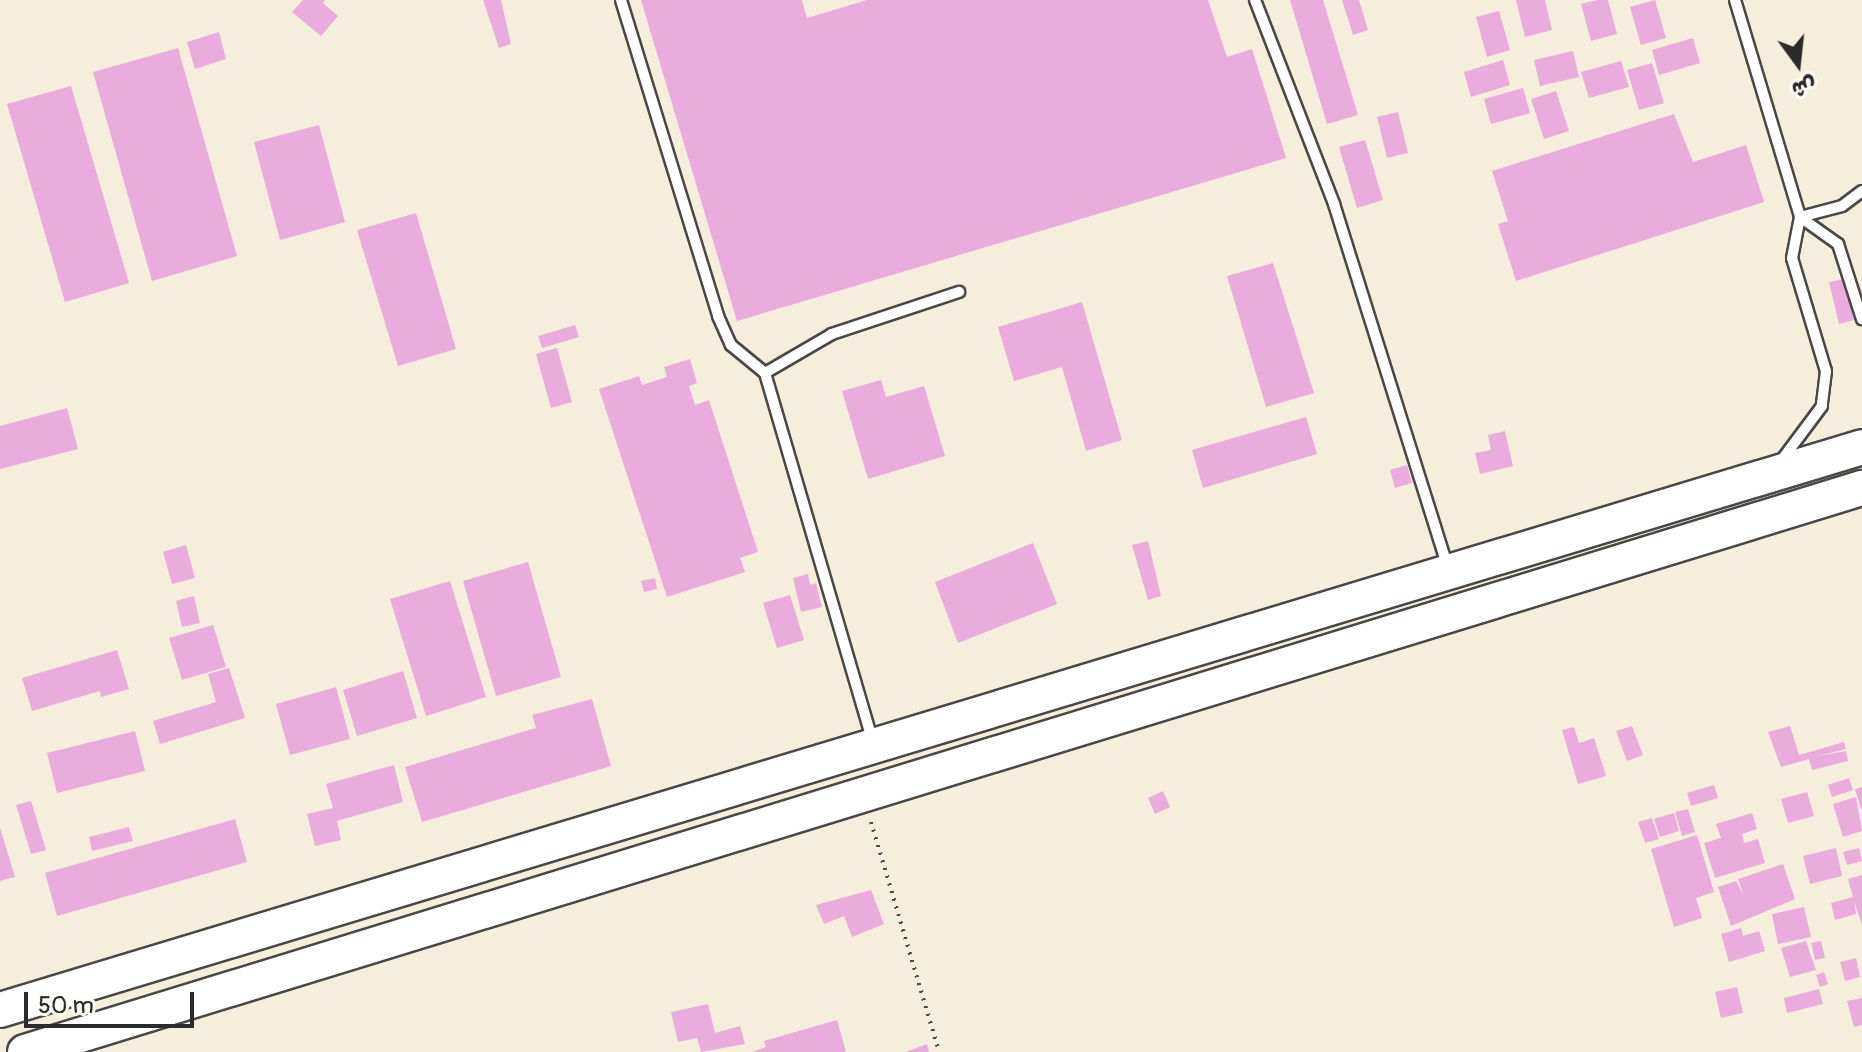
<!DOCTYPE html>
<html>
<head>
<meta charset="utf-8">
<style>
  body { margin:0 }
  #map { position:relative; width:1862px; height:1052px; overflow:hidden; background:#f6eedc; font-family:Pangolin,"Playpen Sans Arabic",sans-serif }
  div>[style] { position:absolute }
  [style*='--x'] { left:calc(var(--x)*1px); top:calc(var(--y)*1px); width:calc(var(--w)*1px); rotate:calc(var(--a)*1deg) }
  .building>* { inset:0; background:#eaabdd }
  .path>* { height:4px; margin-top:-2px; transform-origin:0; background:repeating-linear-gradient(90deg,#494846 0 2px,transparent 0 8px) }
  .roads { filter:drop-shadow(2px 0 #494846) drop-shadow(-2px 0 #494846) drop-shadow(0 2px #494846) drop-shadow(0 -2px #494846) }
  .service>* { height:10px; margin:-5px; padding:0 5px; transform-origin:5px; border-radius:5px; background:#fff }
  .trunk>* { height:34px; margin:-17px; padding:0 17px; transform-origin:17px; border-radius:17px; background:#fff }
  span { translate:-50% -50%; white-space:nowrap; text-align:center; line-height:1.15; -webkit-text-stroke:6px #fdfcf7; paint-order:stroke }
  .north { position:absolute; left:1758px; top:24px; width:80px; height:80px; -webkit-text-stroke:6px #fdfcf7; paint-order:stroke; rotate:165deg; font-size:22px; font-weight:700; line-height:32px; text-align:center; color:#2b2b2b }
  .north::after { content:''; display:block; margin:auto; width:28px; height:36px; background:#2b2b2b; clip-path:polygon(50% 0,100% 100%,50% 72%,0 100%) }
  .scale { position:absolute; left:24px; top:992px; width:170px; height:36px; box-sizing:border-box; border:4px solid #2b2b2b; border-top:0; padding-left:10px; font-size:24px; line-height:28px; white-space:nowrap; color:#2b2b2b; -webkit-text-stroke:6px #fdfcf7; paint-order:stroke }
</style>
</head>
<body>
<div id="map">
  <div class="building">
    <i style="clip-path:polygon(303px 0,325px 0,323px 3px,338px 16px,321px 36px,292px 12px)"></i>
    <i style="clip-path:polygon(483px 0,501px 0,511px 44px,499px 48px)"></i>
    <i style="clip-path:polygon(641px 0,802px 0,807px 18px,867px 0,1208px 0,1227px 57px,1252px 49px,1286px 158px,737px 321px)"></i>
    <i style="clip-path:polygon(1290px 0,1323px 0,1358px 115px,1327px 124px)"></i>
    <i style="clip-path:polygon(1342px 0,1359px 0,1368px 30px,1353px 35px)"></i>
    <i style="clip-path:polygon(1516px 0,1545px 0,1552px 30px,1525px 37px)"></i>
    <i style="clip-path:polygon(1597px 0,1608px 0,1617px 34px,1591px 41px,1581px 4px)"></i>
    <i style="clip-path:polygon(1655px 0,1666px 38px,1641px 45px,1630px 7px)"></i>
    <i style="clip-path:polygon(1499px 11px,1510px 50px,1487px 57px,1476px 17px)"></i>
    <i style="clip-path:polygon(219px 32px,226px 59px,195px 69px,187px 42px)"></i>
    <i style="clip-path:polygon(1693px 38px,1700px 63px,1659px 75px,1652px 50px)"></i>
    <i style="clip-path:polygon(178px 48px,237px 256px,152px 281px,93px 72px)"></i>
    <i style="clip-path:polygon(1573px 51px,1579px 77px,1540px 86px,1534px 60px)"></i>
    <i style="clip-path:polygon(1503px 60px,1510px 85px,1471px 97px,1464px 72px)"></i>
    <i style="clip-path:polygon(1621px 61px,1629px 87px,1589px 98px,1581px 72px)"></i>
    <i style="clip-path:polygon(1652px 63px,1664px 103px,1639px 110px,1627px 70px)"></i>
    <i style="clip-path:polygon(71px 86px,129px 283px,65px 302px,7px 104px)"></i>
    <i style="clip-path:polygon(1523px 88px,1530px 113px,1491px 124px,1484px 99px)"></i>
    <i style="clip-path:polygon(1556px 91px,1569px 131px,1544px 139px,1531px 99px)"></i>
    <i style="clip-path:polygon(1398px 112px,1408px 153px,1387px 158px,1377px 117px)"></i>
    <i style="clip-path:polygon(1674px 114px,1693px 162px,1746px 145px,1764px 202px,1516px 281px,1498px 224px,1508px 221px,1492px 171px)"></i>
    <i style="clip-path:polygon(319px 125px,345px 222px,280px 240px,254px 142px)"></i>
    <i style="clip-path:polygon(1365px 140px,1383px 200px,1357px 208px,1339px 147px)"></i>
    <i style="clip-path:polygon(416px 213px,456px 349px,398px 366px,357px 230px)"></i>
    <i style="clip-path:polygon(1273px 263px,1314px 393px,1266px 407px,1227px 276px)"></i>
    <i style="clip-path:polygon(1844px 279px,1854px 320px,1839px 324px,1829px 282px)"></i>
    <i style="clip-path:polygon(1082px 302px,1122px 440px,1086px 451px,1062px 367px,1014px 381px,998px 327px)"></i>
    <i style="clip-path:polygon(575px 325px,579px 337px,542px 348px,538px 336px)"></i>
    <i style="clip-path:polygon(557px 348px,572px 402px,551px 408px,536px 354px)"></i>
    <i style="clip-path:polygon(690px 359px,697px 383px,689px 386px,695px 405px,709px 400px,758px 552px,740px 558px,745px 572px,667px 597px,599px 389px,639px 376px,642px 385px,667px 377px,664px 367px)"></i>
    <i style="clip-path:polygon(881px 380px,886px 397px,924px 386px,945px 456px,868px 479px,842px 391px)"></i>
    <i style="clip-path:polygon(67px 408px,78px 449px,0 469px,0 426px)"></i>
    <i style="clip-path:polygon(1306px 417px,1317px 454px,1203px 488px,1192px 450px)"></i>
    <i style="clip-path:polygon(1505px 431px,1513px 466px,1480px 474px,1475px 453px,1491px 450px,1488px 435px)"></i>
    <i style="clip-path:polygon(1407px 465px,1412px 483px,1395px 488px,1390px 470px)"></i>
    <i style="clip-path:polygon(1148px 541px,1161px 596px,1148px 600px,1132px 545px)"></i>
    <i style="clip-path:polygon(1033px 543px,1057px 604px,958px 643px,935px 582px)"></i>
    <i style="clip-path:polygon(186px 545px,195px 578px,172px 584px,163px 552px)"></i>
    <i style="clip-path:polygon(528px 562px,561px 677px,496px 696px,463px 581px)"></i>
    <i style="clip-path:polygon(808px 574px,810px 585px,816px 583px,822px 607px,801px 612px,793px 578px)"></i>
    <i style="clip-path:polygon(655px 578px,657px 589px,644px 592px,641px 581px)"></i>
    <i style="clip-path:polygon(450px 581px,486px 697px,426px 716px,390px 599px)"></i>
    <i style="clip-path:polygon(790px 595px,804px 640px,777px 648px,763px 603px)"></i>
    <i style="clip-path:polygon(194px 596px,200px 623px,182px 627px,176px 601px)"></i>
    <i style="clip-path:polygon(213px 625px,226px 667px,182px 680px,169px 638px)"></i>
    <i style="clip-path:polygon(117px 650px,129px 689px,101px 697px,100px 691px,32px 711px,22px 678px)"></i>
    <i style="clip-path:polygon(229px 668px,245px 718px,160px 744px,153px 721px,216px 702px,208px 674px)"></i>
    <i style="clip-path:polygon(403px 671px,417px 718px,357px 736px,343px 690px)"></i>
    <i style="clip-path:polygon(336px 687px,350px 739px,290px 755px,276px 704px)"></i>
    <i style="clip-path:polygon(592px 699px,611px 766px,422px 822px,405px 767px,536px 728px,532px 715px)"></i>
    <i style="clip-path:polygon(1632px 726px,1643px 755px,1627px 761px,1616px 731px)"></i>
    <i style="clip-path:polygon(1790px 726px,1799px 755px,1844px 742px,1846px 749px,1818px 756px,1846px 751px,1848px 761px,1812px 770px,1809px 759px,1781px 767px,1768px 732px)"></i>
    <i style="clip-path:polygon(1574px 727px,1579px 743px,1594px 738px,1606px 776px,1578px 784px,1562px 730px)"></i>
    <i style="clip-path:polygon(135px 731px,145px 771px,57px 793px,47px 753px)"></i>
    <i style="clip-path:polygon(394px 765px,403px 802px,337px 821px,341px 840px,315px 846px,307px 814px,333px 808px,326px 784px)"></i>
    <i style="clip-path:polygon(1849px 778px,1853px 790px,1832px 797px,1828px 785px)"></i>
    <i style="clip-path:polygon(1714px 785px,1718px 798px,1691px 806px,1687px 793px)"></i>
    <i style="clip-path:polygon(1862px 787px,1862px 809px,1861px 809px,1855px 789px)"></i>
    <i style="clip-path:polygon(1163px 791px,1170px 807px,1155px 814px,1148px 798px)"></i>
    <i style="clip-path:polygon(1807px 792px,1814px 816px,1788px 823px,1781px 799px)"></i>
    <i style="clip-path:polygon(1856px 797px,1862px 831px,1843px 837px,1833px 804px)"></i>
    <i style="clip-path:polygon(31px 801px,46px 850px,31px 854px,16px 805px)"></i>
    <i style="clip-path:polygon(1688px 809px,1695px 832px,1682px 836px,1675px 812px)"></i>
    <i style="clip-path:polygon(1674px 813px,1679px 831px,1660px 837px,1654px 819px)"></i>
    <i style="clip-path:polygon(1752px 813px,1757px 829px,1742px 834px,1744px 843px,1758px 839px,1765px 863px,1715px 878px,1704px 843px,1721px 838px,1716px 824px)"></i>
    <i style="clip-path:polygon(1652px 818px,1659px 839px,1645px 843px,1638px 822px)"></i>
    <i style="clip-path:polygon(235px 819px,247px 862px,57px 916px,45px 873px)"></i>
    <i style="clip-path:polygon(129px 827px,133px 841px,92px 851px,89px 837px)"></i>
    <i style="clip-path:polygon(0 828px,15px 877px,0 881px)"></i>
    <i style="clip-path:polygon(1697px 835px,1714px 892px,1696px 898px,1702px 918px,1674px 927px,1651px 849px)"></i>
    <i style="clip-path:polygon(1836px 848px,1842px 876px,1810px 884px,1803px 856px)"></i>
    <i style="clip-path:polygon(1859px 848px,1862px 861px,1847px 865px,1843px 852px)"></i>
    <i style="clip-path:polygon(1783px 864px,1795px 899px,1731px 926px,1718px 887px,1736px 881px,1744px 896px,1738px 879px)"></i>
    <i style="clip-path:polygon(1862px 875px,1862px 925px,1854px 901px,1856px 914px,1835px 920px,1831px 903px,1853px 897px,1848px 879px)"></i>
    <i style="clip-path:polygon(871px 890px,884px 924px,852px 937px,844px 916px,824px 924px,816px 905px)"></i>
    <i style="clip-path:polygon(1804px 907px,1811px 937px,1778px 944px,1772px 914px)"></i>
    <i style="clip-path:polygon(1741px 928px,1743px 936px,1759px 931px,1765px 951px,1729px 962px,1721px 934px)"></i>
    <i style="clip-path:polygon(1806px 941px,1816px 970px,1790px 977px,1781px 948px)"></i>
    <i style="clip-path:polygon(1821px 941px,1825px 958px,1815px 960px,1811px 943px)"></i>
    <i style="clip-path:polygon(1856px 958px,1860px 977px,1845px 981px,1840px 962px)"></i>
    <i style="clip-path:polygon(1824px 972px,1828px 984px,1820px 987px,1816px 975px)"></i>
    <i style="clip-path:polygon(1737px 987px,1743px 1013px,1721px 1018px,1715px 992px)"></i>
    <i style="clip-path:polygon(1819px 989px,1823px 1004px,1787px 1013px,1784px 998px)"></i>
    <i style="clip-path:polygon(1862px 998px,1862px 1025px,1854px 1027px,1847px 1001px)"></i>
    <i style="clip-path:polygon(708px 1004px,715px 1033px,740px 1026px,745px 1044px,701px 1052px,697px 1038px,678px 1042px,671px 1012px)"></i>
    <i style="clip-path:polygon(837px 1020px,846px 1052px,752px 1052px,766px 1047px,764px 1041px)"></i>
    <i style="clip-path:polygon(927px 1044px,929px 1052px,906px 1052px)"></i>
  </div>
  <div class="path">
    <i style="--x:871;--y:822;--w:240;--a:73.5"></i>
  </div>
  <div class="roads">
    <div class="service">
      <i style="--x:621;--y:0;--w:331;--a:72.9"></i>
      <i style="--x:718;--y:316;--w:32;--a:66"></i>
      <i style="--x:731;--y:345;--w:44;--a:39.5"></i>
      <i style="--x:765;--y:373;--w:385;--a:73.7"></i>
      <i style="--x:1255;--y:0;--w:219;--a:68.8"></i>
      <i style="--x:1334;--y:204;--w:380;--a:72.6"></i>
      <i style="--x:1735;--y:0;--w:227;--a:73.3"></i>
      <i style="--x:1800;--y:217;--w:42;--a:101"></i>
      <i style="--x:1792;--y:258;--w:118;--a:73.3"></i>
      <i style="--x:1826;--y:371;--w:35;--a:97"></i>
      <i style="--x:1822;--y:406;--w:69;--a:126.7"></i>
      <i style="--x:1800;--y:217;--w:47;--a:35.4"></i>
      <i style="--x:1838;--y:244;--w:79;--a:72.3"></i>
      <i style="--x:1800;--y:217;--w:43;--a:-14.7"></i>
      <i style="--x:1842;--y:206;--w:25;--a:-37"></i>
      <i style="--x:765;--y:373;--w:78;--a:-30.2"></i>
      <i style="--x:832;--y:334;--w:134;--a:-18.3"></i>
    </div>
    <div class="trunk">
      <i style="--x:0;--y:1010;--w:1945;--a:-16.82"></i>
      <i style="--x:25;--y:1052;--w:1922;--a:-17.07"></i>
    </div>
  </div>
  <div class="north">ش</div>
  <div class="scale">50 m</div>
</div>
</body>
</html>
